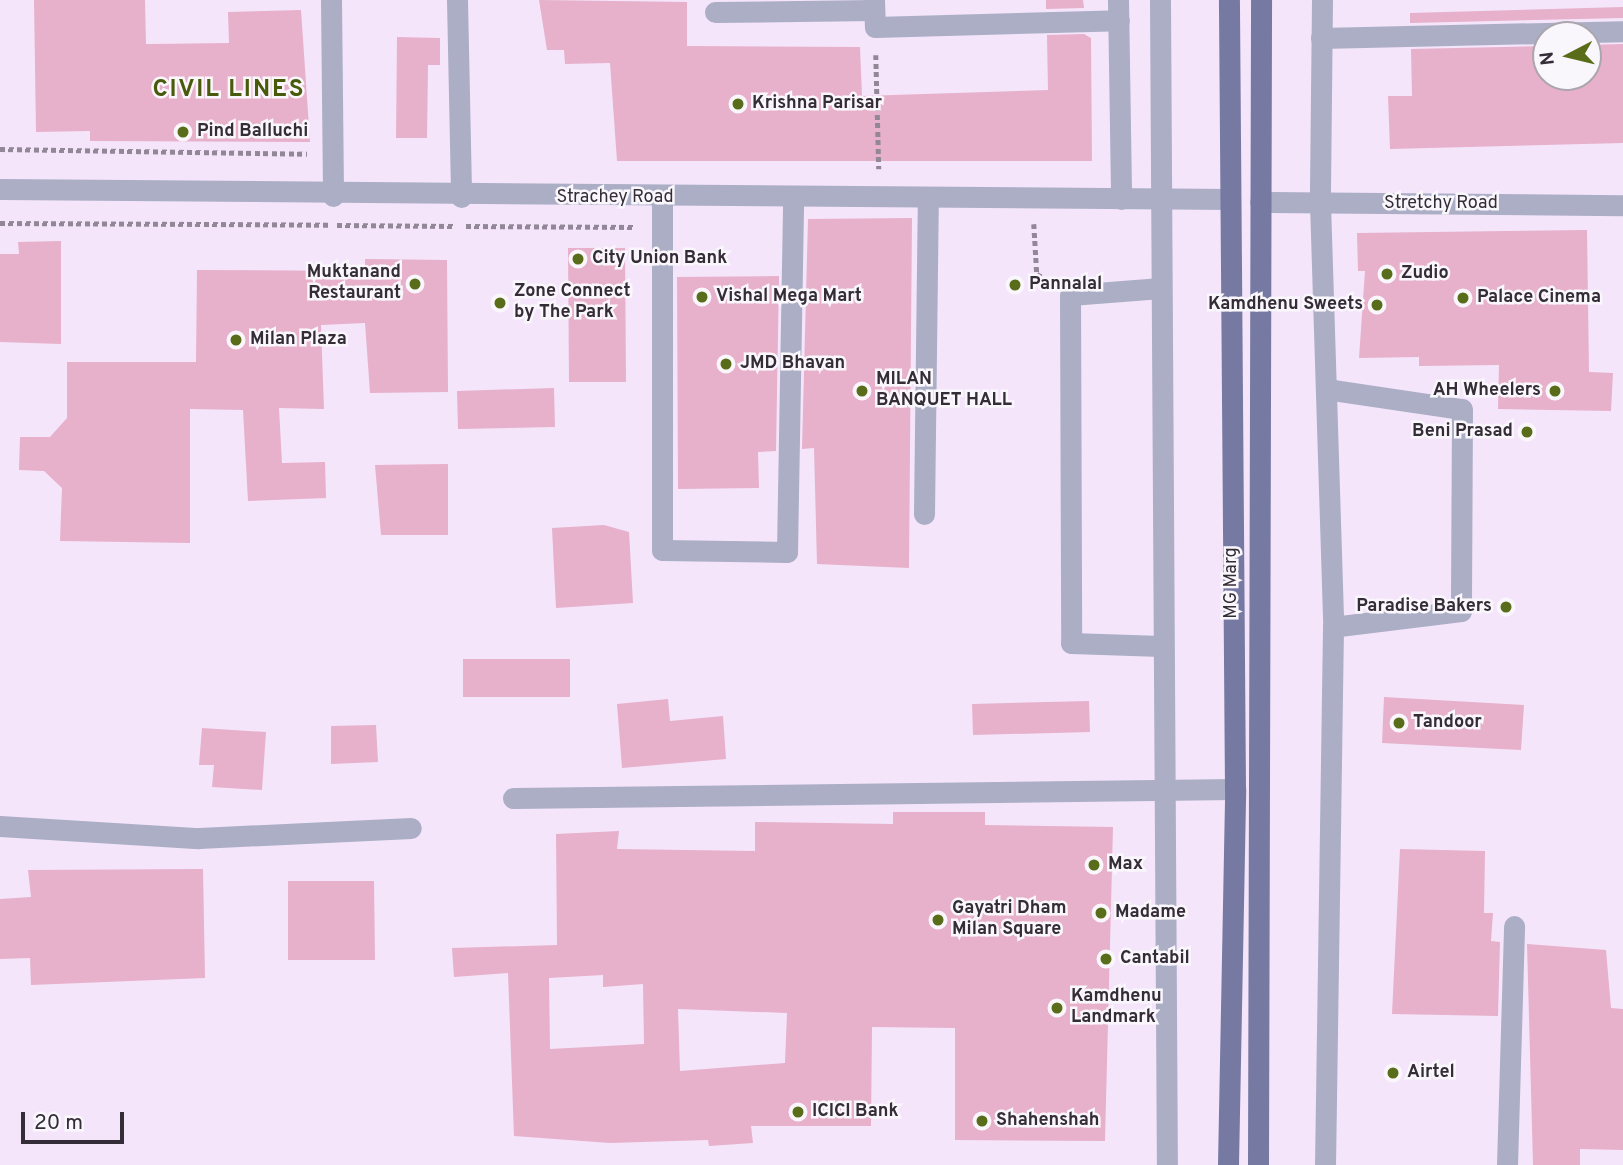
<!DOCTYPE html>
<html>
<head>
<meta charset="utf-8">
<style>
  body { margin:0 }
  #map { position:relative; width:1623px; height:1165px; overflow:hidden; background:#f4e5fb; font-family:Overpass,sans-serif }
  div>[style] { position:absolute }
  [style*='--x'] { left:calc(var(--x)*1px); top:calc(var(--y)*1px); width:calc(var(--w)*1px); rotate:calc(var(--a)*1deg) }
  .building>* { inset:0; background:#e7b0cb }
  .path>* { height:4.5px; margin-top:-2.25px; transform-origin:0; background:repeating-linear-gradient(90deg,#918797 0 5px,transparent 0 8.5px) }
  .minor>* { height:21px; margin:-10.5px; padding:0 10.5px; transform-origin:10.5px; border-radius:10.5px; background:#abaec5 }
  .major>* { height:21px; margin:-10.5px; padding:0 10.5px; transform-origin:10.5px; border-radius:10.5px; background:#767aa2 }
  .dots>* { width:19px; height:19px; translate:-50% -50%; box-sizing:border-box; border:4px solid #faf7fc; border-radius:50% }
  span { translate:-50% -50%; white-space:nowrap; text-align:center; line-height:1.15; -webkit-text-stroke:5px #faf7fc; paint-order:stroke }
  .poi-label { font-size:18px; color:#342d38; font-weight:700 }
  .left { translate:0 -50%; text-align:left }
  .right { translate:-100% -50%; text-align:right }
  .street-label { font-size:18px; color:#342d38 }
  .district-label { font-size:24px; color:#495a0c; font-weight:700; letter-spacing:2px }
  .north { position:absolute; left:1532px; top:21px; width:70px; height:70px; box-sizing:border-box; background:#faf7fc; border:2px solid #aba6ae; border-radius:50%; rotate:263deg; font-size:19px; font-weight:700; line-height:28px; text-align:center; color:#342d38 }
  .north::after { content:''; display:block; margin:auto; width:24px; height:32px; background:#596c1a; clip-path:polygon(50% 0,100% 100%,50% 72%,0 100%) }
  .scale { position:absolute; left:21px; top:1112px; width:103px; height:32px; box-sizing:border-box; border:4px solid #342d38; border-top:0; padding-left:9px; font-size:21px; line-height:24px; white-space:nowrap; color:#342d38; -webkit-text-stroke:5px #faf7fc; paint-order:stroke }
</style>
</head>
<body>
<div id="map">
  <div class="building">
    <i style="clip-path:polygon(34px 0,145px 0,146px 44px,152px 44px,229px 43px,228px 12px,301px 10px,310px 142px,90px 141px,90px 131px,36px 132px)"></i>
    <i style="clip-path:polygon(539px 0,687px 2px,687px 46px,860px 47px,862px 96px,1048px 90px,1047px 35px,1084px 34px,1091px 38px,1092px 161px,617px 161px,610px 63px,565px 64px,564px 50px,547px 50px)"></i>
    <i style="clip-path:polygon(1046px 0,1083px 0,1084px 8px,1046px 9px)"></i>
    <i style="clip-path:polygon(1623px 7px,1623px 18px,1410px 23px,1410px 13px)"></i>
    <i style="clip-path:polygon(397px 37px,440px 38px,440px 65px,428px 65px,427px 138px,396px 138px)"></i>
    <i style="clip-path:polygon(1623px 44px,1623px 143px,1390px 149px,1388px 96px,1412px 96px,1411px 49px,1546px 46px,1546px 77px,1588px 77px,1588px 45px)"></i>
    <i style="clip-path:polygon(912px 218px,909px 568px,817px 564px,814px 448px,802px 449px,808px 219px)"></i>
    <i style="clip-path:polygon(1587px 230px,1589px 372px,1613px 373px,1611px 411px,1498px 409px,1499px 365px,1419px 366px,1419px 357px,1359px 358px,1365px 271px,1358px 271px,1357px 233px)"></i>
    <i style="clip-path:polygon(61px 241px,61px 344px,0 342px,0 254px,19px 254px,18px 242px)"></i>
    <i style="clip-path:polygon(568px 248px,625px 248px,626px 382px,569px 382px)"></i>
    <i style="clip-path:polygon(365px 259px,447px 260px,448px 392px,370px 393px,365px 323px,321px 325px,324px 409px,279px 408px,282px 463px,325px 462px,326px 498px,248px 501px,243px 410px,190px 409px,190px 543px,60px 541px,62px 488px,44px 471px,19px 470px,20px 437px,50px 437px,67px 418px,67px 362px,196px 362px,197px 270px,365px 271px)"></i>
    <i style="clip-path:polygon(779px 276px,776px 451px,758px 452px,759px 488px,678px 489px,677px 277px)"></i>
    <i style="clip-path:polygon(554px 388px,555px 427px,458px 429px,457px 391px)"></i>
    <i style="clip-path:polygon(448px 464px,448px 535px,381px 535px,375px 465px)"></i>
    <i style="clip-path:polygon(604px 525px,629px 532px,633px 603px,556px 608px,552px 528px)"></i>
    <i style="clip-path:polygon(463px 659px,570px 659px,570px 697px,463px 697px)"></i>
    <i style="clip-path:polygon(1384px 697px,1524px 705px,1521px 750px,1382px 743px)"></i>
    <i style="clip-path:polygon(668px 699px,670px 721px,723px 716px,726px 759px,622px 768px,617px 704px)"></i>
    <i style="clip-path:polygon(1089px 701px,1090px 732px,973px 735px,972px 704px)"></i>
    <i style="clip-path:polygon(376px 725px,378px 762px,331px 764px,331px 726px)"></i>
    <i style="clip-path:polygon(202px 728px,266px 732px,262px 790px,212px 787px,214px 765px,199px 765px)"></i>
    <i style="clip-path:polygon(evenodd,893px 812px,985px 812px,985px 825px,1113px 827px,1105px 1141px,955px 1140px,955px 1028px,872px 1027px,871px 1126px,751px 1126px,753px 1143px,709px 1146px,708px 1140px,610px 1143px,514px 1136px,508px 973px,454px 977px,452px 948px,557px 945px,556px 834px,619px 831px,617px 849px,755px 851px,755px 822px,893px 824px,893px 812px,603px 975px,603px 987px,643px 984px,644px 1044px,550px 1049px,549px 978px,603px 975px,893px 812px,678px 1009px,787px 1013px,785px 1063px,680px 1071px,678px 1009px)"></i>
    <i style="clip-path:polygon(1400px 849px,1485px 851px,1484px 913px,1493px 913px,1491px 941px,1500px 942px,1498px 1016px,1392px 1014px)"></i>
    <i style="clip-path:polygon(203px 869px,205px 978px,31px 985px,30px 958px,0 959px,0 899px,31px 897px,28px 870px)"></i>
    <i style="clip-path:polygon(288px 881px,374px 881px,375px 960px,288px 960px)"></i>
    <i style="clip-path:polygon(1527px 944px,1606px 950px,1611px 1008px,1623px 1009px,1623px 1150px,1580px 1149px,1580px 1165px,1533px 1165px)"></i>
  </div>
  <div class="path">
    <i style="--x:876;--y:55;--w:114;--a:88.5"></i>
    <i style="--x:0;--y:149;--w:307;--a:0.9"></i>
    <i style="--x:0;--y:223;--w:328;--a:0.3"></i>
    <i style="--x:1034;--y:224;--w:50;--a:86.6"></i>
    <i style="--x:1037;--y:274;--w:12;--a:31"></i>
    <i style="--x:337;--y:225;--w:117;--a:0.5"></i>
    <i style="--x:466;--y:226;--w:170;--a:0.3"></i>
  </div>
  <div class="minor">
    <i style="--x:331;--y:0;--w:196;--a:89.4"></i>
    <i style="--x:457;--y:0;--w:197;--a:88.8"></i>
    <i style="--x:874;--y:0;--w:27;--a:88"></i>
    <i style="--x:875;--y:27;--w:244;--a:-1.6"></i>
    <i style="--x:1118;--y:0;--w:199;--a:89.1"></i>
    <i style="--x:1160;--y:0;--w:1165;--a:89.66"></i>
    <i style="--x:1322;--y:0;--w:203;--a:90.6"></i>
    <i style="--x:1320;--y:203;--w:424;--a:88.2"></i>
    <i style="--x:1333;--y:627;--w:538;--a:90.85"></i>
    <i style="--x:715;--y:12;--w:159;--a:-0.7"></i>
    <i style="--x:1321;--y:38;--w:302;--a:-1.3"></i>
    <i style="--x:0;--y:189;--w:1230;--a:0.47"></i>
    <i style="--x:662;--y:198;--w:352;--a:90"></i>
    <i style="--x:662;--y:550;--w:125;--a:0.9"></i>
    <i style="--x:787;--y:552;--w:354;--a:-89"></i>
    <i style="--x:1260;--y:202;--w:363;--a:0.5"></i>
    <i style="--x:1161;--y:288;--w:91;--a:175.6"></i>
    <i style="--x:1070;--y:295;--w:348;--a:89.8"></i>
    <i style="--x:1071;--y:643;--w:90;--a:1.9"></i>
    <i style="--x:1326;--y:389;--w:137;--a:8.4"></i>
    <i style="--x:1462;--y:409;--w:202;--a:90.3"></i>
    <i style="--x:1461;--y:611;--w:129;--a:172.9"></i>
    <i style="--x:924;--y:514;--w:315;--a:-89.3"></i>
    <i style="--x:513;--y:798;--w:722;--a:-0.71"></i>
    <i style="--x:0;--y:826;--w:199;--a:3.5"></i>
    <i style="--x:199;--y:838;--w:212;--a:-2.7"></i>
    <i style="--x:1507;--y:1165;--w:239;--a:-88.3"></i>
  </div>
  <div class="major">
    <i style="--x:1228;--y:1165;--w:376;--a:-88.9"></i>
    <i style="--x:1235;--y:789;--w:789;--a:-90.44"></i>
    <i style="--x:1258;--y:1165;--w:1165;--a:-89.85"></i>
  </div>
  <div class="dots">
    <i style="left:738px;top:104px;background:#596c1a"></i>
    <i style="left:183px;top:132px;background:#596c1a"></i>
    <i style="left:578px;top:259px;background:#596c1a"></i>
    <i style="left:1387px;top:274px;background:#596c1a"></i>
    <i style="left:415px;top:284px;background:#596c1a"></i>
    <i style="left:1015px;top:285px;background:#596c1a"></i>
    <i style="left:702px;top:297px;background:#596c1a"></i>
    <i style="left:1463px;top:298px;background:#596c1a"></i>
    <i style="left:500px;top:303px;background:#596c1a"></i>
    <i style="left:1377px;top:305px;background:#596c1a"></i>
    <i style="left:236px;top:340px;background:#596c1a"></i>
    <i style="left:726px;top:364px;background:#596c1a"></i>
    <i style="left:862px;top:391px;background:#596c1a"></i>
    <i style="left:1555px;top:391px;background:#596c1a"></i>
    <i style="left:1527px;top:432px;background:#596c1a"></i>
    <i style="left:1506px;top:607px;background:#596c1a"></i>
    <i style="left:1399px;top:723px;background:#596c1a"></i>
    <i style="left:1094px;top:865px;background:#596c1a"></i>
    <i style="left:1101px;top:913px;background:#596c1a"></i>
    <i style="left:938px;top:920px;background:#596c1a"></i>
    <i style="left:1106px;top:959px;background:#596c1a"></i>
    <i style="left:1057px;top:1008px;background:#596c1a"></i>
    <i style="left:1393px;top:1073px;background:#596c1a"></i>
    <i style="left:798px;top:1112px;background:#596c1a"></i>
    <i style="left:982px;top:1121px;background:#596c1a"></i>
  </div>
  <div class="poi-label">
    <span class="left" style="left:752px;top:104px">Krishna Parisar</span>
    <span class="left" style="left:197px;top:132px">Pind Balluchi</span>
    <span class="left" style="left:592px;top:259px">City Union Bank</span>
    <span class="right" style="left:401px;top:284px">Muktanand<br>Restaurant</span>
    <span class="left" style="left:1401px;top:274px">Zudio</span>
    <span class="left" style="left:1029px;top:285px">Pannalal</span>
    <span class="left" style="left:514px;top:303px">Zone Connect<br>by The Park</span>
    <span class="left" style="left:716px;top:297px">Vishal Mega Mart</span>
    <span class="left" style="left:1477px;top:298px">Palace Cinema</span>
    <span class="right" style="left:1363px;top:305px">Kamdhenu Sweets</span>
    <span class="left" style="left:250px;top:340px">Milan Plaza</span>
    <span class="left" style="left:740px;top:364px">JMD Bhavan</span>
    <span class="left" style="left:876px;top:391px">MILAN<br>BANQUET HALL</span>
    <span class="right" style="left:1541px;top:391px">AH Wheelers</span>
    <span class="right" style="left:1513px;top:432px">Beni Prasad</span>
    <span class="right" style="left:1492px;top:607px">Paradise Bakers</span>
    <span class="left" style="left:1413px;top:723px">Tandoor</span>
    <span class="left" style="left:1108px;top:865px">Max</span>
    <span class="left" style="left:952px;top:920px">Gayatri Dham<br>Milan Square</span>
    <span class="left" style="left:1115px;top:913px">Madame</span>
    <span class="left" style="left:1120px;top:959px">Cantabil</span>
    <span class="left" style="left:1071px;top:1008px">Kamdhenu<br>Landmark</span>
    <span class="left" style="left:1407px;top:1073px">Airtel</span>
    <span class="left" style="left:812px;top:1112px">ICICI Bank</span>
    <span class="left" style="left:996px;top:1121px">Shahenshah</span>
  </div>
  <div class="street-label">
    <span style="left:615px;top:198px">Strachey Road</span>
    <span style="left:1441px;top:204px">Stretchy Road</span>
    <span style="left:1232px;top:583px;rotate:-90deg">MG Marg</span>
  </div>
  <div class="district-label">
    <span style="left:229px;top:91px">CIVIL LINES</span>
  </div>
  <div class="north">N</div>
  <div class="scale">20 m</div>
</div>
</body>
</html>
